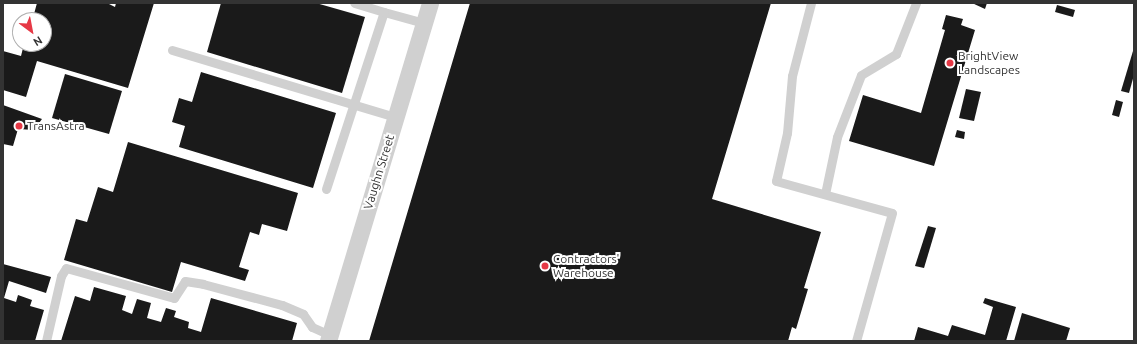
<!DOCTYPE html>
<html>
<head>
<meta charset="utf-8">
<style>
  body { margin:0 }
  #map { position:relative; width:1137px; height:344px; overflow:hidden; background:#fff; font-family:Ubuntu,sans-serif }
  div>[style] { position:absolute }
  [style*='--x'] { left:calc(var(--x)*1px); top:calc(var(--y)*1px); width:calc(var(--w)*1px); rotate:calc(var(--a)*1deg) }
  .building>* { inset:0; background:#1a1a1a }
  .service>* { height:9px; margin:-4.5px; padding:0 4.5px; transform-origin:4.5px; border-radius:4.5px; background:#d0d0d0 }
  .minor>* { height:17px; margin:-8.5px; padding:0 8.5px; transform-origin:8.5px; border-radius:8.5px; background:#d0d0d0 }
  .dots>* { width:11px; height:11px; translate:-50% -50%; box-sizing:border-box; border:2px solid #fff; border-radius:50% }
  span { translate:-50% -50%; white-space:nowrap; text-align:center; line-height:1.15; -webkit-text-stroke:4px #fff; paint-order:stroke }
  .poi-label { font-size:12px; color:#333 }
  .left { translate:0 -50%; text-align:left }
  .street-label { font-size:12px; color:#333 }
  .frame { position:absolute; inset:0; border:4px solid #333; pointer-events:none }
  .north { position:absolute; left:12px; top:12px; width:40px; height:40px; box-sizing:border-box; background:#fff; border:1px solid #adadad; border-radius:50%; rotate:148deg; font-size:11px; font-weight:700; line-height:16px; text-align:center; color:#333 }
  .north::after { content:''; display:block; margin:auto; width:14px; height:18px; background:#e63946; clip-path:polygon(50% 0,100% 100%,50% 72%,0 100%) }
</style>
</head>
<body>
<div id="map">
  <div class="building">
    <i style="clip-path:polygon(37px 3px,107px 3px,115px 7px,116px 3px,154px 3px,128px 88px,37px 61px,26px 97px,3px 90px,3px 51px,21px 56px,24px 44px,44px 44px,44px 20px,38px 20px,39px 15px,34px 14px)"></i>
    <i style="clip-path:polygon(221px 3px,316px 3px,365px 17px,342px 93px,207px 52px)"></i>
    <i style="clip-path:polygon(470px 3px,771px 3px,712px 199px,821px 232px,804px 288px,808px 289px,796px 329px,792px 327px,788px 341px,369px 341px)"></i>
    <i style="clip-path:polygon(972px 3px,987px 3px,985px 9px)"></i>
    <i style="clip-path:polygon(1057px 5px,1075px 10px,1073px 17px,1055px 12px)"></i>
    <i style="clip-path:polygon(946px 15px,963px 19px,961px 25px,975px 30px,934px 166px,849px 141px,863px 95px,921px 113px,945px 30px,942px 29px)"></i>
    <i style="clip-path:polygon(1133px 51px,1134px 75px,1129px 93px,1121px 91px)"></i>
    <i style="clip-path:polygon(201px 72px,336px 113px,313px 188px,179px 147px,185px 126px,172px 122px,179px 98px,192px 102px)"></i>
    <i style="clip-path:polygon(65px 74px,122px 91px,109px 134px,52px 118px)"></i>
    <i style="clip-path:polygon(966px 89px,981px 92px,974px 121px,959px 118px)"></i>
    <i style="clip-path:polygon(1116px 100px,1123px 102px,1119px 117px,1112px 115px)"></i>
    <i style="clip-path:polygon(3px 105px,42px 119px,34px 130px,18px 129px,13px 146px,3px 144px)"></i>
    <i style="clip-path:polygon(957px 130px,965px 132px,964px 139px,955px 137px)"></i>
    <i style="clip-path:polygon(128px 142px,298px 193px,287px 231px,262px 224px,259px 235px,250px 232px,239px 267px,249px 270px,245px 281px,181px 262px,172px 292px,64px 260px,76px 219px,87px 222px,98px 187px,113px 192px)"></i>
    <i style="clip-path:polygon(928px 226px,936px 228px,924px 268px,915px 266px)"></i>
    <i style="clip-path:polygon(3px 264px,51px 277px,46px 293px,9px 281px,4px 298px,16px 302px,18px 295px,32px 300px,30px 306px,44px 310px,35px 341px,3px 341px)"></i>
    <i style="clip-path:polygon(94px 287px,126px 296px,122px 310px,132px 314px,137px 299px,151px 303px,147px 318px,161px 322px,166px 308px,176px 311px,174px 317px,189px 322px,188px 328px,201px 332px,211px 298px,297px 323px,292px 341px,61px 341px,75px 296px,90px 301px)"></i>
    <i style="clip-path:polygon(985px 298px,1016px 307px,1006px 341px,914px 341px,918px 327px,948px 336px,952px 325px,985px 335px,993px 307px,983px 303px)"></i>
    <i style="clip-path:polygon(1022px 313px,1070px 328px,1066px 341px,1014px 341px)"></i>
  </div>
  <div class="service">
    <i style="--x:811;--y:3;--w:75;--a:104.6"></i>
    <i style="--x:792;--y:76;--w:57;--a:95"></i>
    <i style="--x:787;--y:133;--w:49;--a:102.9"></i>
    <i style="--x:776;--y:181;--w:120;--a:15.4"></i>
    <i style="--x:892;--y:213;--w:133;--a:105.7"></i>
    <i style="--x:384;--y:12;--w:41;--a:15.4"></i>
    <i style="--x:172;--y:50;--w:233;--a:16.7"></i>
    <i style="--x:326;--y:189;--w:186;--a:-71.9"></i>
    <i style="--x:384;--y:12;--w:31;--a:-163"></i>
    <i style="--x:825;--y:194;--w:58;--a:-78.1"></i>
    <i style="--x:837;--y:137;--w:66;--a:-68.8"></i>
    <i style="--x:861;--y:75;--w:41;--a:-31"></i>
    <i style="--x:896;--y:54;--w:55;--a:-68.6"></i>
    <i style="--x:46;--y:341;--w:67;--a:-77"></i>
    <i style="--x:61;--y:276;--w:9;--a:-58"></i>
    <i style="--x:66;--y:268;--w:112;--a:15.5"></i>
    <i style="--x:174;--y:298;--w:20;--a:-57"></i>
    <i style="--x:185;--y:281;--w:18;--a:9"></i>
    <i style="--x:203;--y:284;--w:82;--a:14.9"></i>
    <i style="--x:282;--y:305;--w:23;--a:23"></i>
    <i style="--x:303;--y:314;--w:16;--a:55"></i>
    <i style="--x:312;--y:327;--w:20;--a:24"></i>
  </div>
  <div class="minor">
    <i style="--x:328;--y:341;--w:353;--a:-73.2"></i>
  </div>
  <div class="dots">
    <i style="left:950px;top:63px;background:#e63946"></i>
    <i style="left:19px;top:126px;background:#e63946"></i>
    <i style="left:545px;top:266px;background:#e63946"></i>
  </div>
  <div class="poi-label">
    <span class="left" style="left:958px;top:63px">BrightView<br>Landscapes</span>
    <span class="left" style="left:27px;top:126px">TransAstra</span>
    <span class="left" style="left:553px;top:266px">Contractors'<br>Warehouse</span>
  </div>
  <div class="street-label">
    <span style="left:379px;top:172px;rotate:-73deg">Vaughn Street</span>
  </div>
  <div class="frame"></div>
  <div class="north">N</div>
</div>
</body>
</html>
